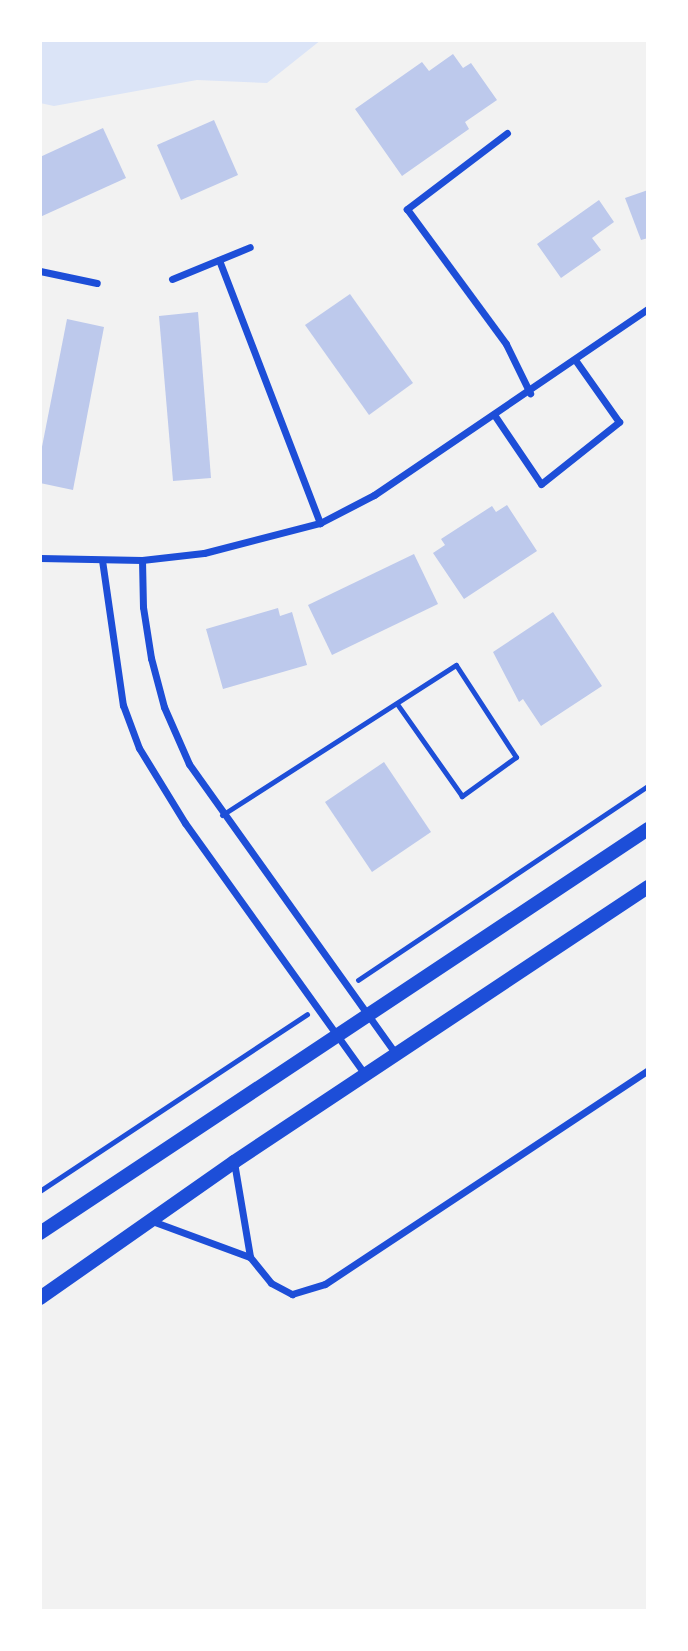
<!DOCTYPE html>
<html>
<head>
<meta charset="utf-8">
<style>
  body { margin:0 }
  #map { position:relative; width:688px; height:1651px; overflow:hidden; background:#f2f2f2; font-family:"Titillium Web",sans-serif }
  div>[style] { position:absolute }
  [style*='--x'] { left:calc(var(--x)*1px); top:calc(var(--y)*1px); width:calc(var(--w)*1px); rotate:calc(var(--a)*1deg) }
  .green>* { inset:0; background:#dbe4f7 }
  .building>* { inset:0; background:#bdc9ec }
  .path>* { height:4.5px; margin:-2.25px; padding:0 2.25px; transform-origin:2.25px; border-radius:2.25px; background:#1d4ed8 }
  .service>* { height:5px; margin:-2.5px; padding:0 2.5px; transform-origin:2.5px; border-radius:2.5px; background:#1d4ed8 }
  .minor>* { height:7px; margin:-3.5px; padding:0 3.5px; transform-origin:3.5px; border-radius:3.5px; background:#1d4ed8 }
  .secondary>* { height:14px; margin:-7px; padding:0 7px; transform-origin:7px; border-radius:7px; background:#1d4ed8 }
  span { translate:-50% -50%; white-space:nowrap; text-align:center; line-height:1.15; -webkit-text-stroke:7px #fff; paint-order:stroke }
  .frame { position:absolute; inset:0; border:42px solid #fff; pointer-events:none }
</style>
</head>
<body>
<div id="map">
  <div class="green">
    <i style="clip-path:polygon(40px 40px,321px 40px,267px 83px,197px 80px,54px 106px,40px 103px)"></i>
  </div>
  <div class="building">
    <i style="clip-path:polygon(453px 54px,463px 68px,471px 63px,497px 100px,465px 122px,469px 129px,402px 176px,355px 109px,422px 62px,429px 71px)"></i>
    <i style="clip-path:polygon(214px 120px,238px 175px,181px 200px,157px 145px)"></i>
    <i style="clip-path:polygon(103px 128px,126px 178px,40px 217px,40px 157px)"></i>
    <i style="clip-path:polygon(648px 190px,648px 238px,641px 240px,625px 198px)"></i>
    <i style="clip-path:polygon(599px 200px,614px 222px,592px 238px,601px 250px,561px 278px,537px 244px)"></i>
    <i style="clip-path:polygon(350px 294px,413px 383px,369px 415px,305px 325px)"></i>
    <i style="clip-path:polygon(198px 312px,211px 478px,173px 481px,159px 316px)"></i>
    <i style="clip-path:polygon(67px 319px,104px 327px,73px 490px,40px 483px,40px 457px)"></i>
    <i style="clip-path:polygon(507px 505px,537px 551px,464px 599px,433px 553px,445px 545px,441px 539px,492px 506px,496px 512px)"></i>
    <i style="clip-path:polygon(414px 554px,438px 604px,332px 655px,308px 605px)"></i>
    <i style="clip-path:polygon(278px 608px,280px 616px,292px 612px,307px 665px,223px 689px,206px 629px)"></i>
    <i style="clip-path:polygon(553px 612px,602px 686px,541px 726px,523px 699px,519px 702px,493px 652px)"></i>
    <i style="clip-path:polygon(384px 762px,431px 832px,372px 872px,325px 802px)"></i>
  </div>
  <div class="path">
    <i style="--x:358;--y:980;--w:349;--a:-33.8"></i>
    <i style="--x:40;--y:1191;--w:320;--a:-33.5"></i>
  </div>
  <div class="service">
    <i style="--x:222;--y:815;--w:278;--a:-32.7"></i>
    <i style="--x:456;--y:665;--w:110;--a:56.9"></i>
    <i style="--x:516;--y:757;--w:67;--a:144.2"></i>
    <i style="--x:462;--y:796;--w:113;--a:-125.2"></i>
  </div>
  <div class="minor">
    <i style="--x:507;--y:133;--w:126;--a:142.8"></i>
    <i style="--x:407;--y:209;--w:167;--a:53.7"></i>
    <i style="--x:506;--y:344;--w:55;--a:63.9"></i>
    <i style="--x:219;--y:260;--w:282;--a:69"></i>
    <i style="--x:40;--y:271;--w:58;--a:11.9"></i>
    <i style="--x:172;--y:279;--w:84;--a:-22.3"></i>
    <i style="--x:495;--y:416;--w:82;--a:55.9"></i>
    <i style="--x:541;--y:484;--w:100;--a:-38.5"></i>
    <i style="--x:619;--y:422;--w:75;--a:-125.2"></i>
    <i style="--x:40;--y:558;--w:102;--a:1.1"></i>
    <i style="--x:142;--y:560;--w:62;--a:-6.4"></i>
    <i style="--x:204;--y:553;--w:120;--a:-14.5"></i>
    <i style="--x:320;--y:523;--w:61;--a:-27.4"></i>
    <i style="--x:374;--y:495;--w:331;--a:-34.2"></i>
    <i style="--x:102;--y:560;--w:147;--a:81.8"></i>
    <i style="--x:123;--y:705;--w:46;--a:69.6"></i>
    <i style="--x:139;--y:748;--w:88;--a:58.5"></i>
    <i style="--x:185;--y:823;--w:309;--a:54.4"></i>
    <i style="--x:142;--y:560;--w:47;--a:88.8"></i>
    <i style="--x:143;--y:607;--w:52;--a:81.1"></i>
    <i style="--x:151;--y:658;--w:51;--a:75.1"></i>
    <i style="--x:164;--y:707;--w:62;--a:66.3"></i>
    <i style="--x:189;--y:764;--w:356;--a:54.5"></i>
    <i style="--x:234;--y:1162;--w:96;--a:80.4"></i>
    <i style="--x:152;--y:1221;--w:104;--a:20.2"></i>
    <i style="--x:250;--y:1257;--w:33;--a:51"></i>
    <i style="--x:271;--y:1283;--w:24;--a:28"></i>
    <i style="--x:292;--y:1294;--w:34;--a:-17"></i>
    <i style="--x:325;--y:1284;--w:387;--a:-33.5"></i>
  </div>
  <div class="secondary">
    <i style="--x:40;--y:1233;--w:730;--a:-33.6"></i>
    <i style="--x:40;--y:1298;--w:237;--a:-35"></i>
    <i style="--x:234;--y:1162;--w:497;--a:-33.6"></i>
  </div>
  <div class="frame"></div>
</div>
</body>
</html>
